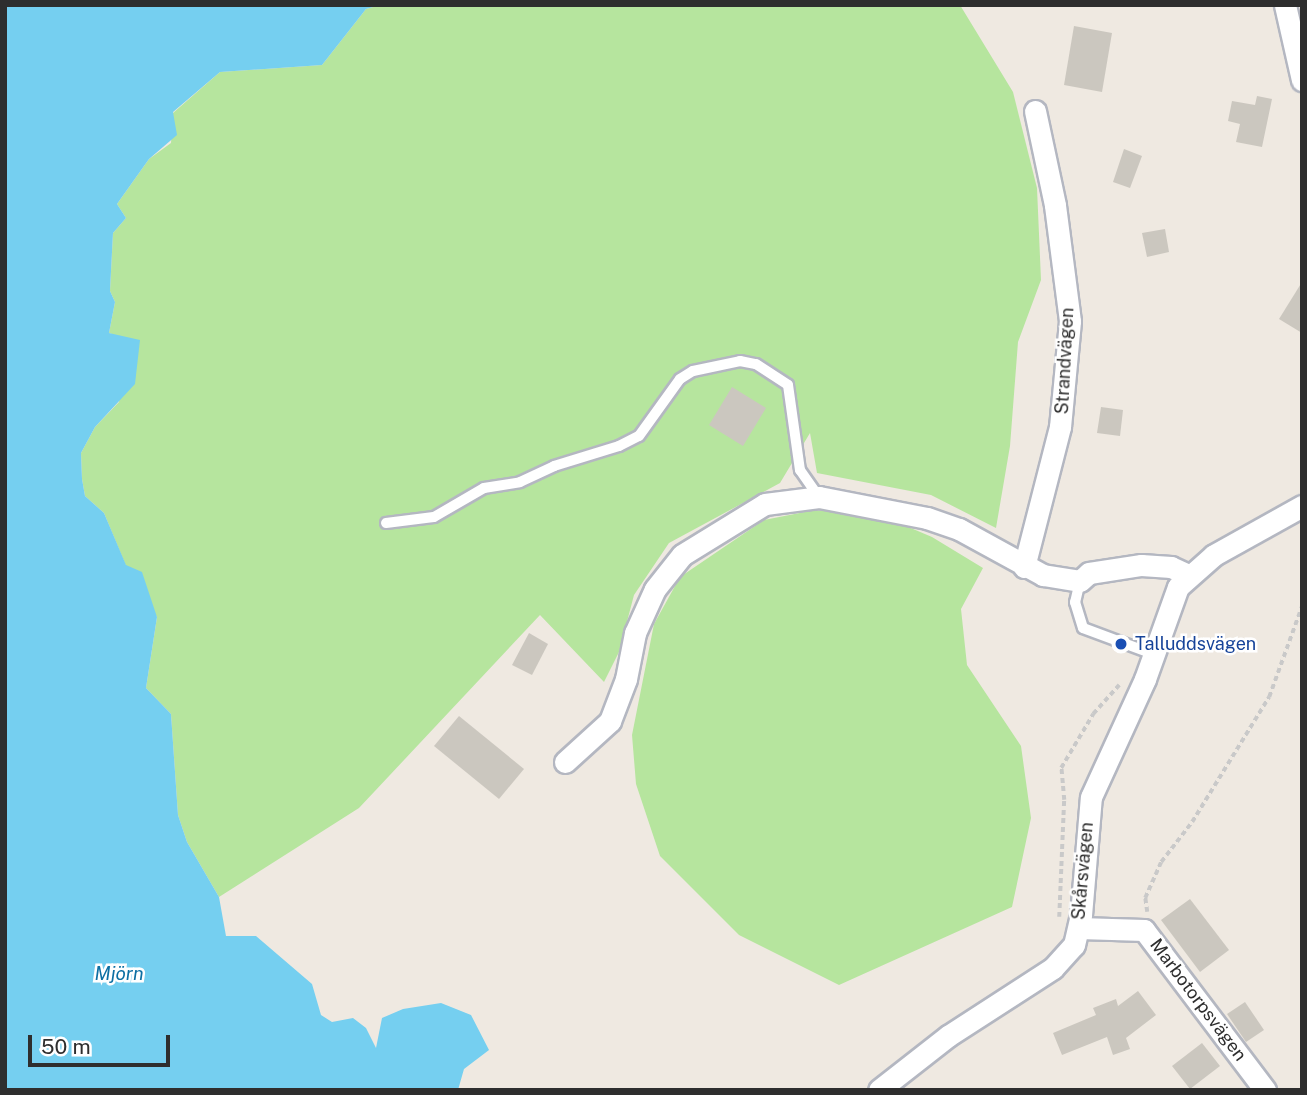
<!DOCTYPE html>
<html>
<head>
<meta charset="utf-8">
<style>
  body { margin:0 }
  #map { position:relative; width:1307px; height:1095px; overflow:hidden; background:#efe9e1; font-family:"Public Sans",sans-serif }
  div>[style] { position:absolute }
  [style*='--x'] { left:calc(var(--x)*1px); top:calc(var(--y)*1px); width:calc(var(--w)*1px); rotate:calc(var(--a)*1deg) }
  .green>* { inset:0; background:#b6e59e }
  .water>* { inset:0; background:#75cff0 }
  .building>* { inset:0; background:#cbc7bf }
  .path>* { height:3.5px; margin-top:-1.75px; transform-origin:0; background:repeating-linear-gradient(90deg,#c9c9c9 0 5px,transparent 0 8.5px) }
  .roads { filter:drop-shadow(2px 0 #b4b7c1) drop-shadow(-2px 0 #b4b7c1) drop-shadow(0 2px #b4b7c1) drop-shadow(0 -2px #b4b7c1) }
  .service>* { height:10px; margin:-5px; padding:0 5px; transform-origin:5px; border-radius:5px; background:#fff }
  .minor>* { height:21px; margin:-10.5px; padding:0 10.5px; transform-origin:10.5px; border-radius:10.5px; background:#fff }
  .dots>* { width:19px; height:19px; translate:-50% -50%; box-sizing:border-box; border:4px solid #fff; border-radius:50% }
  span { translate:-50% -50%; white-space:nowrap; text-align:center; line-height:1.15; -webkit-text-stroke:5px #fff; paint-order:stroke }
  .street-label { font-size:18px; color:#2e2e2e }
  .transit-label { font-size:18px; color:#164399 }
  .left { translate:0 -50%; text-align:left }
  .water-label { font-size:19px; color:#0d6fa3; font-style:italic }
  .frame { position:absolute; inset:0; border:7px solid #2e2e2e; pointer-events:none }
  .scale { position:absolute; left:28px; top:1035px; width:142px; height:32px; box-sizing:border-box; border:4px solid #2e2e2e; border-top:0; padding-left:9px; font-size:21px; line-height:24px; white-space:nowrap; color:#2e2e2e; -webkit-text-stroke:5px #fff; paint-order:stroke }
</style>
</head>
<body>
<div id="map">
  <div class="green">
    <i style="clip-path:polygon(380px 5px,960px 5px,1013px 92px,1037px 188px,1041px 280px,1018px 342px,1010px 446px,996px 528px,931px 495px,817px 473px,810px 433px,780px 483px,669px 543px,634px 595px,619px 652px,604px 682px,540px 615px,359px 808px,219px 897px,187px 842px,178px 815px,171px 714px,146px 688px,157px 617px,126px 566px,104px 513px,85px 496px,82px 479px,81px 453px,95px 427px,119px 402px,123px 338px,109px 333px,115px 302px,110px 291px,113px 233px,126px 218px,117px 204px,149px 159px,171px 143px,173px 113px,220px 72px,322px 65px,366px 9px)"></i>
    <i style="clip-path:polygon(815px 510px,887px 518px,932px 537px,983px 568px,961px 609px,967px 665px,1021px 746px,1031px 818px,1012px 907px,839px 985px,739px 935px,660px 856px,636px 784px,632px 735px,654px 624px,680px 577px,764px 520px)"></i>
  </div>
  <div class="water">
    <i style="clip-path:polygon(5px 5px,380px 5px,366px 9px,322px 65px,220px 72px,173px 112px,177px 135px,149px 159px,117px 204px,126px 218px,113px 233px,110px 291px,115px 302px,109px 333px,140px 340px,135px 384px,95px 427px,81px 453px,82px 479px,85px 496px,104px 513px,126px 565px,142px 572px,157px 617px,146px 688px,171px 714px,178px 815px,187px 842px,219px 897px,226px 936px,256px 936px,312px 984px,321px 1015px,332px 1022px,353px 1018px,366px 1028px,376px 1048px,382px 1018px,403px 1009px,441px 1003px,471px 1015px,489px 1050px,464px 1069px,458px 1090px,5px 1090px)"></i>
  </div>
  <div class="building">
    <i style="clip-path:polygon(1074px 26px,1112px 33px,1102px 92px,1064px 85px)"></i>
    <i style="clip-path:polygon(1257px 96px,1272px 99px,1262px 147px,1236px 142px,1240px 124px,1228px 121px,1232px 101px,1255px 105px)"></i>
    <i style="clip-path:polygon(1124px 149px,1142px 156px,1130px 188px,1113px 182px)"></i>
    <i style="clip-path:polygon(1165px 229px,1169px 252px,1147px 257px,1142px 233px)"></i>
    <i style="clip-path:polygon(1302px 282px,1302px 333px,1279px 319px)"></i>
    <i style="clip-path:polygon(732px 387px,766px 408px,743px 446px,709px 425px)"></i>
    <i style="clip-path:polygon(1101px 407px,1123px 410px,1120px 436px,1097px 433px)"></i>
    <i style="clip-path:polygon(529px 633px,548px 644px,532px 675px,512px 665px)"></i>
    <i style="clip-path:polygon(459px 716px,524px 769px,499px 799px,434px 746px)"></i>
    <i style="clip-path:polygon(1190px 899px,1229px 950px,1200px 972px,1161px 920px)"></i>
    <i style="clip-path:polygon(1138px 991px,1156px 1015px,1126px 1038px,1130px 1049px,1113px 1055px,1107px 1037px,1062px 1055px,1053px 1033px,1096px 1015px,1093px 1008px,1116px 999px,1118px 1006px)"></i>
    <i style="clip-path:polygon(1245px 1002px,1264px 1030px,1246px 1042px,1227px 1014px)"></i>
    <i style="clip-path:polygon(1202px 1043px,1220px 1066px,1190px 1089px,1172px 1066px)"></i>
  </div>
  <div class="path">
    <i style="--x:1147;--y:912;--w:14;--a:-98"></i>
    <i style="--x:1145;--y:898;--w:39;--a:-66"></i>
    <i style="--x:1161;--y:862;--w:51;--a:-52.2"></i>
    <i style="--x:1192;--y:822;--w:147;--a:-58.4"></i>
    <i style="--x:1269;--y:697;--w:97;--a:-70.1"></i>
    <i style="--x:1059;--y:917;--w:117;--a:-87.6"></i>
    <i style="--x:1064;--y:800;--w:32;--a:-95"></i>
    <i style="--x:1061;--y:768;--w:63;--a:-59.3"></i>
    <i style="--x:1093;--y:714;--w:39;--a:-48"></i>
  </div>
  <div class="roads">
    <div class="service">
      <i style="--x:386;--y:523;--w:48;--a:-7.1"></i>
      <i style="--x:434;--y:517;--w:58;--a:-30.1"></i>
      <i style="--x:484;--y:488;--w:36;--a:-9"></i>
      <i style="--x:520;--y:482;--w:38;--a:-25"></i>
      <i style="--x:554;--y:466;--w:68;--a:-17.1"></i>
      <i style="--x:619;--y:446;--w:22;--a:-27"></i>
      <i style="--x:639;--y:436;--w:70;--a:-54.3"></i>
      <i style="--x:680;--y:379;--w:15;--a:-32"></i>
      <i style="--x:693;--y:371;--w:48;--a:-12"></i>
      <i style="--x:740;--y:361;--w:16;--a:11"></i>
      <i style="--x:756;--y:364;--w:38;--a:33"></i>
      <i style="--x:788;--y:385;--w:86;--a:82"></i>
      <i style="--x:800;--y:470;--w:33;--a:55"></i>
      <i style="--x:1080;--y:581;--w:22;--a:103"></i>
      <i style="--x:1075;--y:602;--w:27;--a:73"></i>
      <i style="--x:1083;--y:628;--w:75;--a:20.4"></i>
    </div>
    <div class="minor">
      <i style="--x:1285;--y:5;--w:77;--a:77.2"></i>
      <i style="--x:1024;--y:567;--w:145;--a:-75.6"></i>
      <i style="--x:1060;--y:427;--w:106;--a:-84.6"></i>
      <i style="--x:1070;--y:321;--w:117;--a:-97.4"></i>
      <i style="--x:1055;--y:205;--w:96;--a:-102"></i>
      <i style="--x:565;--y:762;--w:61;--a:-42.3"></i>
      <i style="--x:610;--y:721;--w:45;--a:-69.1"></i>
      <i style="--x:626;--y:679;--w:47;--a:-78.9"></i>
      <i style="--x:635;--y:633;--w:48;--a:-65.6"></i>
      <i style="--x:655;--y:589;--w:43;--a:-51.5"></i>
      <i style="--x:682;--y:555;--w:97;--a:-31.6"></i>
      <i style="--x:765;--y:504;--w:54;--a:-7.4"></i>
      <i style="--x:819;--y:497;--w:110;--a:11"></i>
      <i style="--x:927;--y:518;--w:34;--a:19"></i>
      <i style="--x:959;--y:529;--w:96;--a:28.7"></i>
      <i style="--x:1043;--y:575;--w:37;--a:9"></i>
      <i style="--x:1080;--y:581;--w:12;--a:-42"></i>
      <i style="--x:1089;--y:573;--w:53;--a:-8.7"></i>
      <i style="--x:1141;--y:565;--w:30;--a:4"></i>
      <i style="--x:1171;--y:567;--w:19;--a:25"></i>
      <i style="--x:1079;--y:928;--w:65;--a:1.8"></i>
      <i style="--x:1144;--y:930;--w:201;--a:52.9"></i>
      <i style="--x:879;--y:1090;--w:88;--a:-38"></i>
      <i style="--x:948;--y:1036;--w:125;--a:-32.9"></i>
      <i style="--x:1053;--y:968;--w:31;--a:-48"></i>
      <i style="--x:1074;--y:945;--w:31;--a:-77"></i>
      <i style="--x:1081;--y:915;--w:118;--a:-85.2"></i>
      <i style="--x:1091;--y:797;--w:130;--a:-65.4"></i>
      <i style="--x:1145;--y:679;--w:98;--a:-70.3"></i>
      <i style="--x:1178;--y:587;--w:48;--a:-41.6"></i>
      <i style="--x:1214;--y:555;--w:101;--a:-29.1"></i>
    </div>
  </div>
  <div class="dots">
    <i style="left:1121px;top:644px;background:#1a4fb4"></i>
  </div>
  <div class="street-label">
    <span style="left:1065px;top:361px;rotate:-87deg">Strandvägen</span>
    <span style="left:1083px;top:871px;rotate:-85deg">Skårsvägen</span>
    <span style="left:1198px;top:1000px;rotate:53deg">Marbotorpsvägen</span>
  </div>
  <div class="transit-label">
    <span class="left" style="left:1135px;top:644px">Talluddsvägen</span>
  </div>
  <div class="water-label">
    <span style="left:119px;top:974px">Mjörn</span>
  </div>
  <div class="frame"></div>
  <div class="scale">50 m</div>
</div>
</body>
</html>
